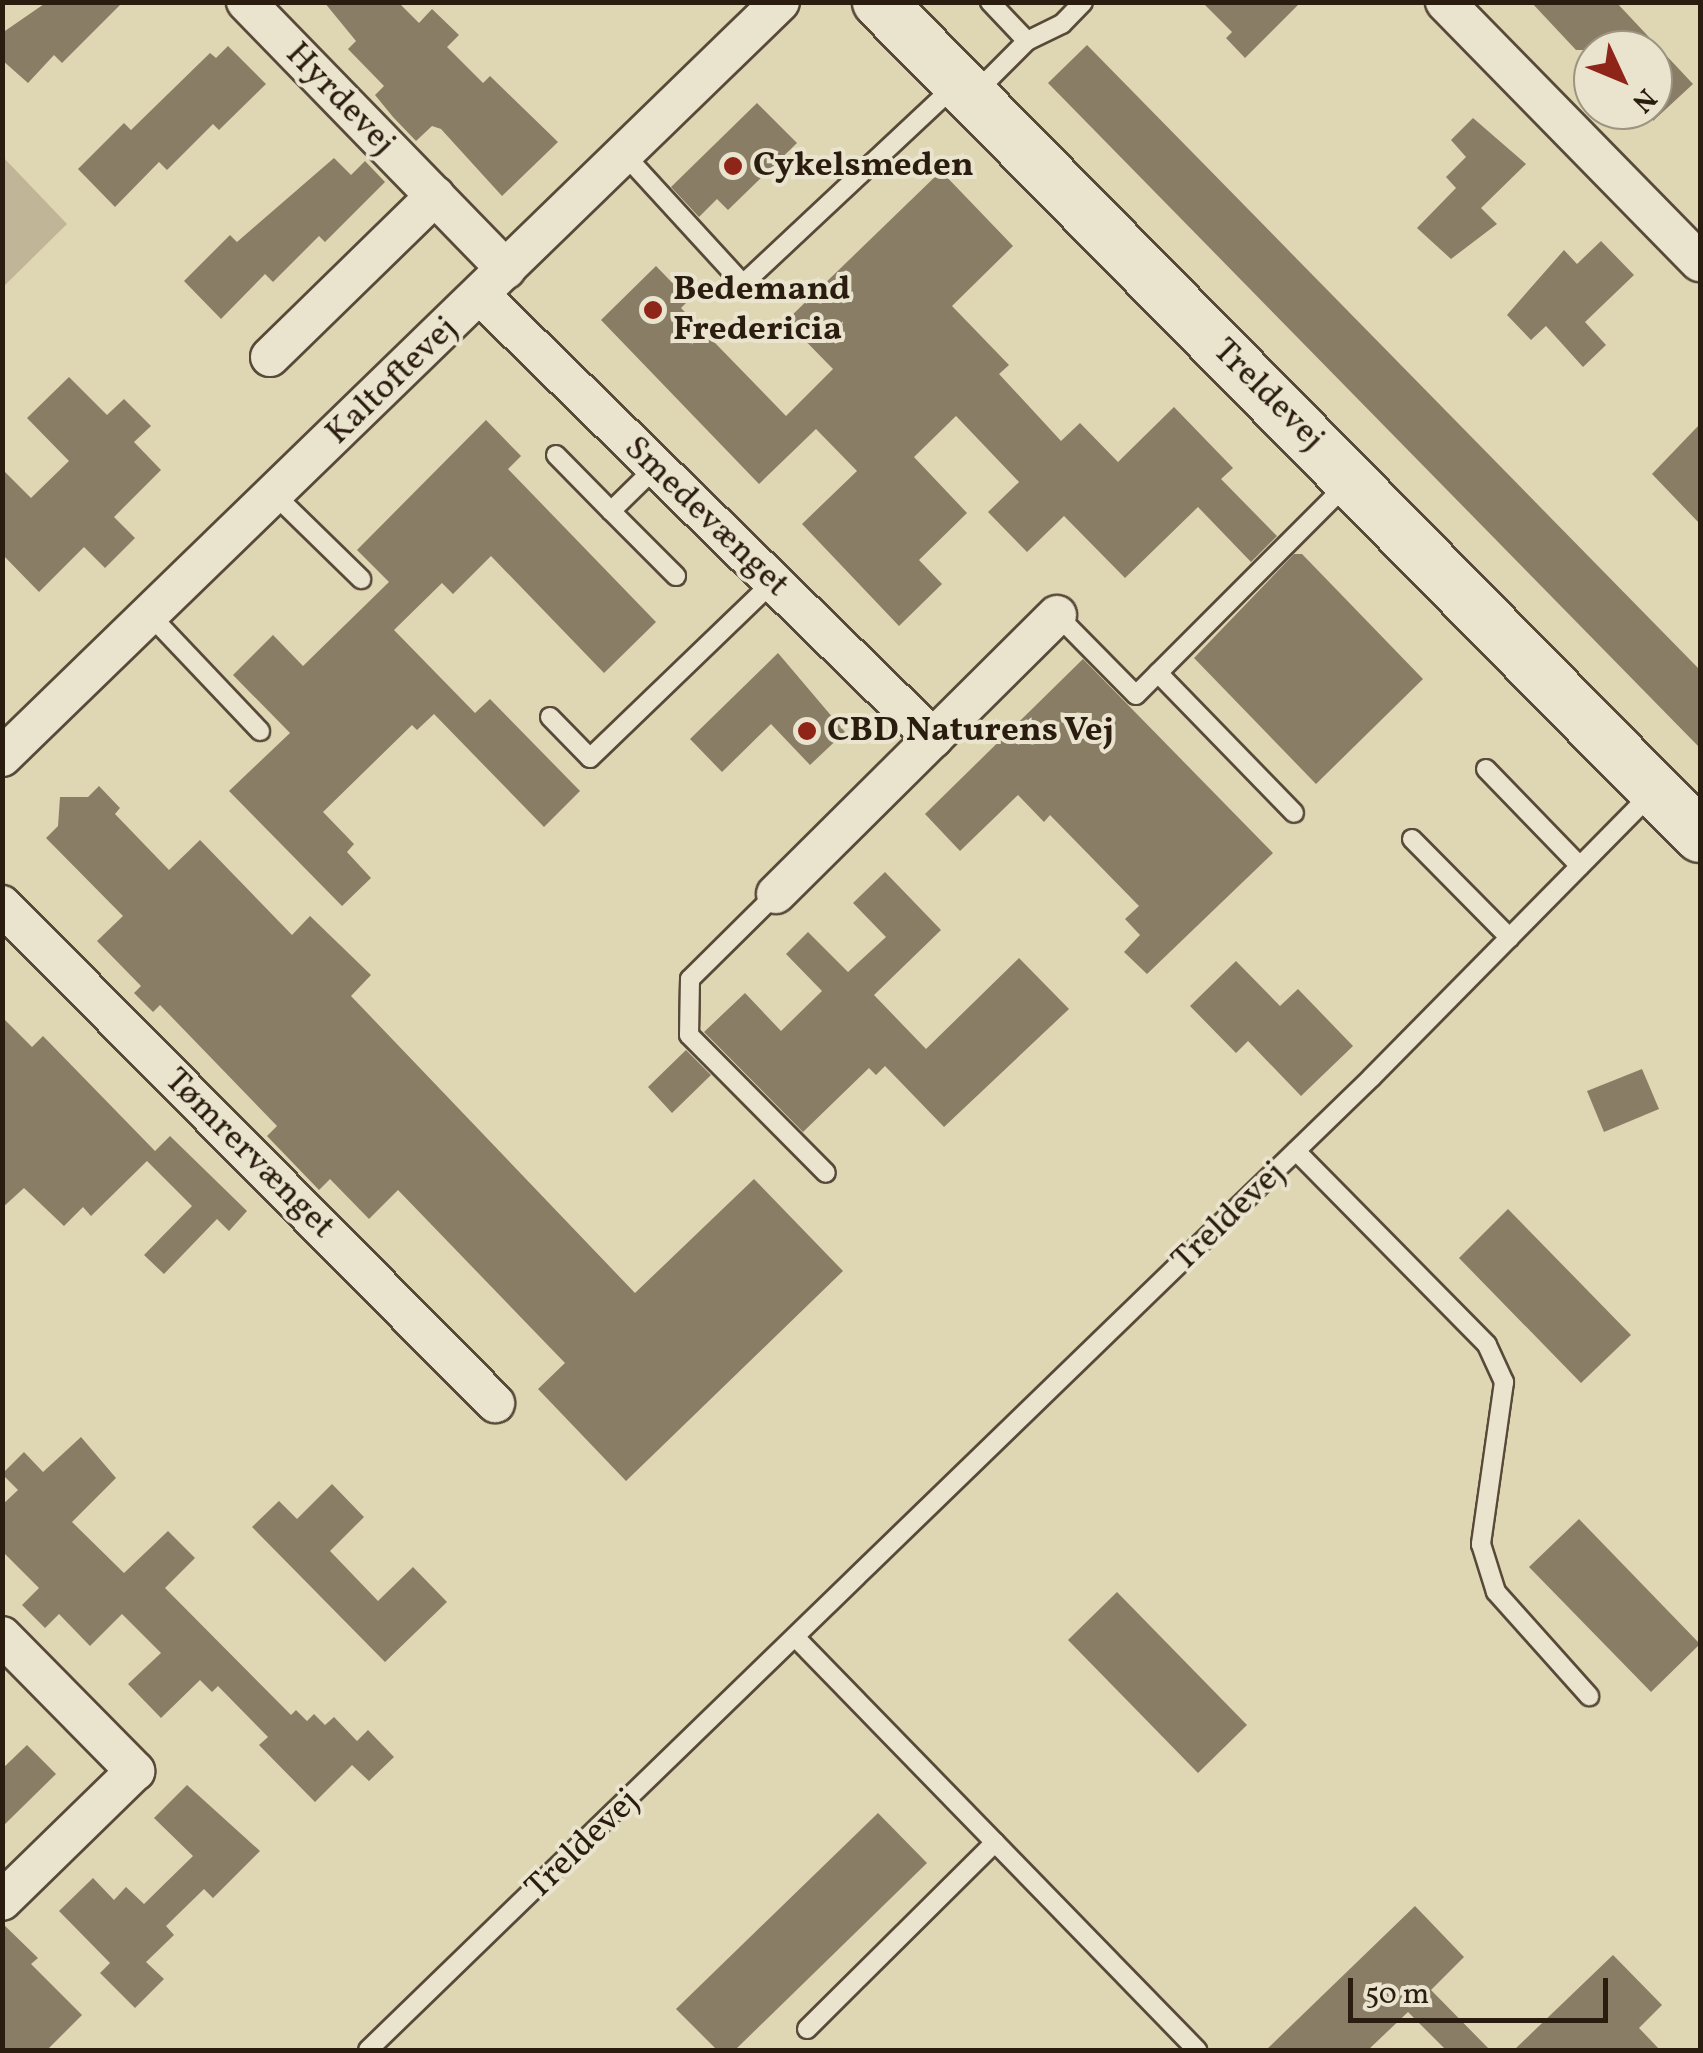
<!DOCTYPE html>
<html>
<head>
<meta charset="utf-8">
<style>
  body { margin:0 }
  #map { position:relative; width:1703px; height:2053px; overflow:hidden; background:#dfd6b3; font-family:Vollkorn,serif }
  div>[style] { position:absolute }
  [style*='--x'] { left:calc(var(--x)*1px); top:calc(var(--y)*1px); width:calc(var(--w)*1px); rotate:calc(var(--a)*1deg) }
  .green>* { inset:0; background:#c0b697 }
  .building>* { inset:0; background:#897d65 }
  .roads { filter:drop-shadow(2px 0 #584a39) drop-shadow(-2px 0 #584a39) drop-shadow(0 2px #584a39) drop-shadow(0 -2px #584a39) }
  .lane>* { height:18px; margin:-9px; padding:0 9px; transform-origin:9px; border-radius:9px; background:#eae4ce }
  .street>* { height:38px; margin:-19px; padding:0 19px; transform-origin:19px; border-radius:19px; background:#eae4ce }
  .secondary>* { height:52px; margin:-26px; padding:0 26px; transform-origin:26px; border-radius:26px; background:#eae4ce }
  .dots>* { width:28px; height:28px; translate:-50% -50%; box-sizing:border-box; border:5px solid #eae4ce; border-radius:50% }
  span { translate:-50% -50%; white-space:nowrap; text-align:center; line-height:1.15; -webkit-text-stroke:8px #eae4ce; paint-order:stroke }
  .street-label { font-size:35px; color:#2b1c10 }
  .poi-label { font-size:35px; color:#2b1c10; font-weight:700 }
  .left { translate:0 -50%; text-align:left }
  .frame { position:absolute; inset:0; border:5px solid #2b1c10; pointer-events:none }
  .north { position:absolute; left:1573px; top:30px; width:100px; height:100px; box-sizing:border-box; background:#eae4ce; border:2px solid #9e9482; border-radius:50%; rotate:134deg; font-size:28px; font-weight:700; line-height:40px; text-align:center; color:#2b1c10 }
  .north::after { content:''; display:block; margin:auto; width:35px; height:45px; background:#8f2418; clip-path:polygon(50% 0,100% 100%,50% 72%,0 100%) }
  .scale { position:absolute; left:1348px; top:1978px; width:260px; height:45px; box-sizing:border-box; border:5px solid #2b1c10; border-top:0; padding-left:12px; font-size:30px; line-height:35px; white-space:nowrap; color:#2b1c10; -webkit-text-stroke:8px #eae4ce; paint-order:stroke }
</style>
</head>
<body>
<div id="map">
  <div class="green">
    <i style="clip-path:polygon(3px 157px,67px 224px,3px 287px)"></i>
  </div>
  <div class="building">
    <i style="clip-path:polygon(47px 2px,123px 2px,62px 63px,54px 55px,28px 83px,2px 60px,2px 33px)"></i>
    <i style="clip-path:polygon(324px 2px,398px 2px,419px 23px,432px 9px,459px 35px,447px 47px,483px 83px,490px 76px,558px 142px,502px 196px,441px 129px,432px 126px,416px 141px,393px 117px,375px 95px,384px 86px,348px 49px,356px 41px)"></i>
    <i style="clip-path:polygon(1202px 2px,1301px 2px,1245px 58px,1226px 38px,1232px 32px)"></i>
    <i style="clip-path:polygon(1531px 2px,1616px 2px,1693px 84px,1653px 121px,1653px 50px,1576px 50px)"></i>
    <i style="clip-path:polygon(1087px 45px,1700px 670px,1700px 748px,1048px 83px)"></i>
    <i style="clip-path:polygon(228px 46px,266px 84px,219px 130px,213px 124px,167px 170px,159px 162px,115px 207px,78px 169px,124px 123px,131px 130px,210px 53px,216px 58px)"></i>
    <i style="clip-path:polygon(757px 103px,797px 143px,728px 210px,717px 199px,699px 217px,671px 187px)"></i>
    <i style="clip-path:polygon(1473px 118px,1526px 164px,1481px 208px,1497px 224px,1451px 259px,1417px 228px,1456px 188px,1446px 177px,1466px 157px,1451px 140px)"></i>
    <i style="clip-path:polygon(334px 158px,351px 175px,365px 161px,385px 182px,325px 242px,319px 236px,273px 282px,265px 274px,221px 319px,184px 281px,230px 235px,237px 242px)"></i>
    <i style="clip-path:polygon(941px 171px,1013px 246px,952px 306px,1009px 365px,999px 374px,1061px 441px,1080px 423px,1118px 462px,1174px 407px,1233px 468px,1221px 479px,1277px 536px,1251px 562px,1198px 507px,1125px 578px,1064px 516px,1027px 552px,988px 512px,1019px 482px,956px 416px,914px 457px,967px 513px,919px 560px,942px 584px,899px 626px,802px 524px,857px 471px,816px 429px,759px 484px,601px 320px,656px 266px,689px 300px,681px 308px,786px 416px,833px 369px,786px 321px)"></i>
    <i style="clip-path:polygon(1601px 241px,1634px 275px,1585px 322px,1606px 345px,1583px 367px,1546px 326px,1531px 340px,1507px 315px,1564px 250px,1577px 264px)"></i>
    <i style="clip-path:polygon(69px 377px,107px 415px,124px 399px,151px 426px,134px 442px,161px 470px,114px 517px,135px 538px,105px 568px,84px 547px,39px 592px,2px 554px,2px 469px,31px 498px,69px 461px,27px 418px)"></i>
    <i style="clip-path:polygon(486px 420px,521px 456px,508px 469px,656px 622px,604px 673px,491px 556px,453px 594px,442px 583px,394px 630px,475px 713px,490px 699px,580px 791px,544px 827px,434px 714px,417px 730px,412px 725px,323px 812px,354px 844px,347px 852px,371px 878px,342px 906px,229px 791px,290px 733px,233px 675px,273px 635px,303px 666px,389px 582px,357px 550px)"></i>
    <i style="clip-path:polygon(1700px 424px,1700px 524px,1652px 474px)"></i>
    <i style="clip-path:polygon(1294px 554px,1302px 554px,1423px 679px,1316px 784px,1194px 658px)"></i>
    <i style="clip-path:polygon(778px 653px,845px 732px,810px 765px,771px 724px,722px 772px,690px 739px)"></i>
    <i style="clip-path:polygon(1083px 659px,1273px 853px,1147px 974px,1124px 952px,1140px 935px,1125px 919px,1139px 906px,1050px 815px,1044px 822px,1018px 795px,960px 851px,925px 814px)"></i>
    <i style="clip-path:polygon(99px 786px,120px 808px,115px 814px,169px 870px,200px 840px,292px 935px,310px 916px,371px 975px,351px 996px,635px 1293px,754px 1179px,843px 1271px,626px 1481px,538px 1389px,565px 1363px,398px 1190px,369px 1219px,330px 1179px,319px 1190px,267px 1136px,277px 1126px,160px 1005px,153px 1012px,134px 993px,141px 986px,97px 941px,123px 916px,46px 838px,58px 826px,60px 797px,88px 797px)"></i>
    <i style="clip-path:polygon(885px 872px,941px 930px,874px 995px,926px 1049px,1019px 958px,1069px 1009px,944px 1127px,885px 1066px,876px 1075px,869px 1068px,803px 1132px,704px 1032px,745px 993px,781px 1031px,822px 991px,786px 954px,808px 932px,848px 972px,886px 937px,853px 903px)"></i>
    <i style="clip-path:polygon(1236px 961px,1280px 1006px,1298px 989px,1353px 1046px,1301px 1096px,1248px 1041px,1236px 1053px,1190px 1006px)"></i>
    <i style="clip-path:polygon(2px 1017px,32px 1047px,43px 1036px,155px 1151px,170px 1136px,247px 1211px,229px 1231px,217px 1219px,164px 1274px,144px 1255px,192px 1206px,147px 1161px,91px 1216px,83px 1207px,64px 1226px,24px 1188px,2px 1208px)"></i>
    <i style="clip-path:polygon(686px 1050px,711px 1075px,672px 1113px,648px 1087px)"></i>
    <i style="clip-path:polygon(1642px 1069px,1659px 1109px,1604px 1132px,1587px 1091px)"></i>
    <i style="clip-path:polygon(1508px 1209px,1631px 1335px,1581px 1383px,1459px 1258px)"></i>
    <i style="clip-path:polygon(81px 1437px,116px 1478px,72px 1522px,124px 1573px,168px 1531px,195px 1558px,165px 1588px,291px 1715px,296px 1710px,307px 1721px,314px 1714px,325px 1725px,334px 1717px,357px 1741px,368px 1730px,394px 1757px,369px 1781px,352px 1765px,315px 1802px,259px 1745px,268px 1737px,218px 1686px,212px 1692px,200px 1680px,161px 1718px,128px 1684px,161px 1653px,122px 1614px,90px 1646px,59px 1614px,45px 1628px,22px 1605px,39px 1588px,2px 1551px,2px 1505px,18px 1490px,2px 1474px,24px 1452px,43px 1472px)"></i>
    <i style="clip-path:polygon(332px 1484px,364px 1517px,330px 1551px,378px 1601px,413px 1567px,447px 1602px,385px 1662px,252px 1527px,279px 1501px,297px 1519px)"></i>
    <i style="clip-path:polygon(1579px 1519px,1700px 1644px,1651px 1692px,1529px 1567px)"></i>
    <i style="clip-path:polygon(1117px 1592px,1247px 1725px,1198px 1773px,1068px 1640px)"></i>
    <i style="clip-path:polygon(27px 1745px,56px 1774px,2px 1827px,2px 1769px)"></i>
    <i style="clip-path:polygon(187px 1785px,260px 1851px,213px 1898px,204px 1889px,166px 1926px,174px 1935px,146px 1962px,164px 1979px,135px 2008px,100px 1973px,110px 1963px,59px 1911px,93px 1878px,114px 1900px,126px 1887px,144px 1904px,193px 1856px,154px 1818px)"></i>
    <i style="clip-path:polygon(878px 1813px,927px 1863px,735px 2050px,717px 2050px,676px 2009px)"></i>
    <i style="clip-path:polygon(1415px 1906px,1464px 1957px,1431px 1990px,1490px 2050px,1446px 2050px,1408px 2012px,1368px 2050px,1266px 2050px)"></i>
    <i style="clip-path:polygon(2px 1923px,38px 1958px,31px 1964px,82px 2015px,47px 2050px,2px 2050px)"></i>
    <i style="clip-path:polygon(1613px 1955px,1662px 2005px,1639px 2028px,1660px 2050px,1514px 2050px)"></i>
  </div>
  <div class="roads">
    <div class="lane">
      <i style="--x:1027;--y:41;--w:39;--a:-26"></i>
      <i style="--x:1062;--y:24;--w:30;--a:-46"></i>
      <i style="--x:975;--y:93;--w:74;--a:-45"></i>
      <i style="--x:1027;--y:41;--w:54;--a:-133.5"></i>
      <i style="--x:624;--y:154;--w:176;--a:47.5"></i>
      <i style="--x:743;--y:284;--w:293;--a:-43.1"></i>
      <i style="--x:556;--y:455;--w:78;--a:45.5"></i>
      <i style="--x:656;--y:467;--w:63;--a:135.6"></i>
      <i style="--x:611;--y:511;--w:92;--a:45"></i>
      <i style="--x:274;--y:494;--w:122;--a:44.3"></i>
      <i style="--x:150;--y:615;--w:160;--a:46.5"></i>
      <i style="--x:1057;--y:615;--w:112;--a:45.4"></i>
      <i style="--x:1136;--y:695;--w:297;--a:-45"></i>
      <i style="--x:1158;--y:673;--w:195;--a:45.8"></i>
      <i style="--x:550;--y:717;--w:57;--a:45.7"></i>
      <i style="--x:590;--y:758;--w:254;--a:-43.9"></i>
      <i style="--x:1486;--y:769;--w:135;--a:45.9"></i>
      <i style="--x:1412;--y:839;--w:139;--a:45.3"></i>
      <i style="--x:776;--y:894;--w:121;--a:135.3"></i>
      <i style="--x:690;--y:979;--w:56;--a:91"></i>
      <i style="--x:689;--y:1035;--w:194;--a:45.2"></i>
      <i style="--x:1296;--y:1151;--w:272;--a:45.4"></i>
      <i style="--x:1487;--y:1345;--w:41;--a:65.3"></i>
      <i style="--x:1504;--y:1382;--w:164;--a:98.1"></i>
      <i style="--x:1481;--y:1544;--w:50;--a:72.6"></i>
      <i style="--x:1496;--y:1592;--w:140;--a:48.2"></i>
      <i style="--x:797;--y:1639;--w:574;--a:45.78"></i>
      <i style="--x:807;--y:2029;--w:265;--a:-44.8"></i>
      <i style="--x:368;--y:2050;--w:1398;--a:-44.1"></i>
      <i style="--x:1372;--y:1077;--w:396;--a:-45.4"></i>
    </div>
    <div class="street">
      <i style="--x:246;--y:2;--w:373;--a:45.8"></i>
      <i style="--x:1445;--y:2;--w:364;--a:45.6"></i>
      <i style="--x:480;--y:295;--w:634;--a:44.36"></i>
      <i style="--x:270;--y:357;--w:231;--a:-44.3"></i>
      <i style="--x:2;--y:757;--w:1084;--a:-44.14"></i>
      <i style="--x:776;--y:894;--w:396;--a:-44.8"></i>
      <i style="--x:2;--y:905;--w:701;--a:45.29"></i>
      <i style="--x:2;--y:1636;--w:190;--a:45.4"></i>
      <i style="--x:135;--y:1771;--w:186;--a:135.7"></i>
    </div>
    <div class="secondary">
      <i style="--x:879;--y:2;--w:1170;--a:45.45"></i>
    </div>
  </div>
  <div class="dots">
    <i style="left:733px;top:166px;background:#8f2418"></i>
    <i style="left:653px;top:310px;background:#8f2418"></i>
    <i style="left:807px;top:731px;background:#8f2418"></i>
  </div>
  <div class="street-label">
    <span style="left:340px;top:99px;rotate:46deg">Hyrdevej</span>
    <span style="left:392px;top:381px;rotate:-44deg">Kaltoftevej</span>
    <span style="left:1268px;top:395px;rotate:45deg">Treldevej</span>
    <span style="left:706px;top:517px;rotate:44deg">Smedevænget</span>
    <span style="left:249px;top:1154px;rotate:45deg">Tømrervænget</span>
    <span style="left:1229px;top:1217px;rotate:-44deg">Treldevej</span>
    <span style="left:583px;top:1845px;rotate:-44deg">Treldevej</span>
  </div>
  <div class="poi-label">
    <span class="left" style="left:753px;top:166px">Cykelsmeden</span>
    <span class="left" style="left:673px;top:310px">Bedemand<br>Fredericia</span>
    <span class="left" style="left:827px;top:731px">CBD Naturens Vej</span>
  </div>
  <div class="frame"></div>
  <div class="north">N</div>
  <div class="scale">50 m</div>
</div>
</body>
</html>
